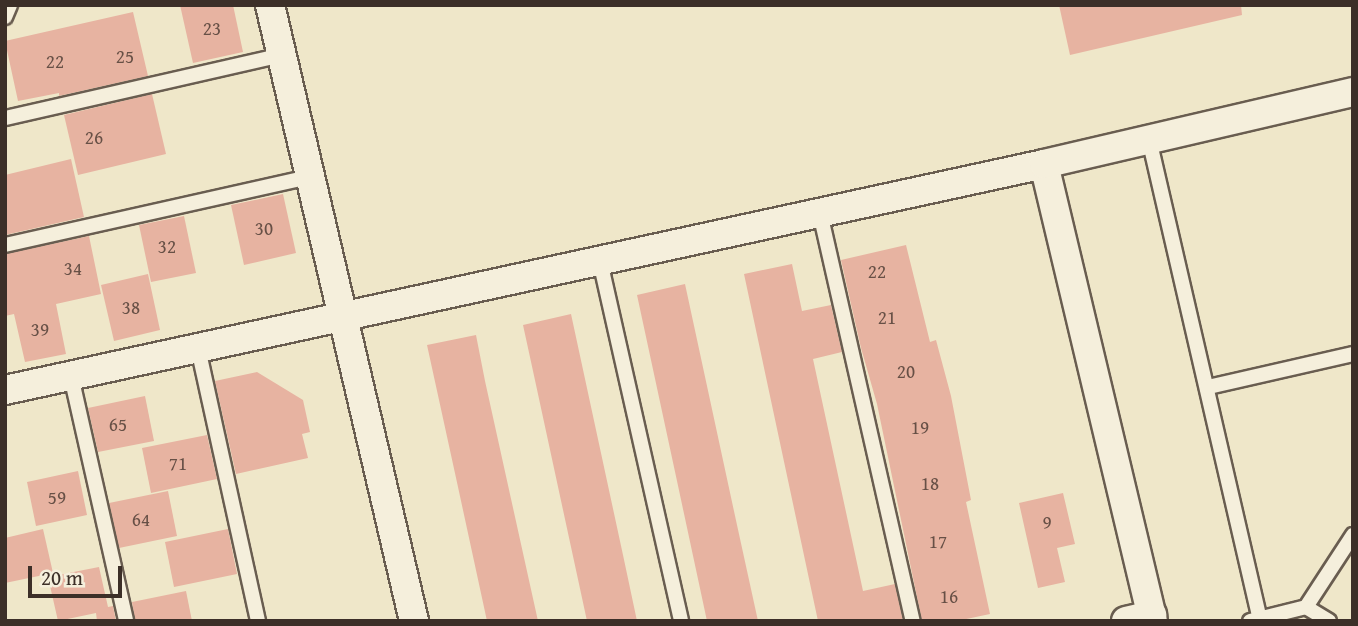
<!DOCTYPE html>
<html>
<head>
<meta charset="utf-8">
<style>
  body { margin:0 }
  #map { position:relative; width:1358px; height:626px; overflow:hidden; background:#efe7c9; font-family:"Gentium Book Plus",serif }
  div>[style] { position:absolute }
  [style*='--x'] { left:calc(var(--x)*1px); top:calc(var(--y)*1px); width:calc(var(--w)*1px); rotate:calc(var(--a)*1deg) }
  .building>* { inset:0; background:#e7b3a1 }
  .roads { filter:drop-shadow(2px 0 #695d50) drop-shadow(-2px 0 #695d50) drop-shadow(0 2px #695d50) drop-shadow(0 -2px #695d50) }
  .lane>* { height:14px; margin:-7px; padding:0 7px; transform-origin:7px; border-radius:7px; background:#f5efdc }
  .street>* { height:28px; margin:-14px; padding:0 14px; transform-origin:14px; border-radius:14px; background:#f5efdc }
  span { translate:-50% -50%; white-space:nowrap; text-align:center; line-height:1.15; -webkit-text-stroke:5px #f5efdc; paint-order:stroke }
  .number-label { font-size:19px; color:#675046 }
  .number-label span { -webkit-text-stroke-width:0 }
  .frame { position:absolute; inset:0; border:7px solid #3c2f28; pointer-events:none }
  .scale { position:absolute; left:28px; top:566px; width:94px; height:32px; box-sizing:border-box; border:4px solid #3c2f28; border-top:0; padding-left:9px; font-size:21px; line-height:24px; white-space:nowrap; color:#3c2f28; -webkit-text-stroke:5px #f5efdc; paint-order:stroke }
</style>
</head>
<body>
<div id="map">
  <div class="building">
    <i style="clip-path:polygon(180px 5px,233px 5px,243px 52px,193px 63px)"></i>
    <i style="clip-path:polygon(1059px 5px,1241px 5px,1242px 15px,1070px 55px)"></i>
    <i style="clip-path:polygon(133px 12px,148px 76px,59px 96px,59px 93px,18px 101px,5px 41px)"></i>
    <i style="clip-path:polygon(152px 94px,166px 154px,78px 175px,64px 115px)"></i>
    <i style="clip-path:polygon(71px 159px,84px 217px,5px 235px,5px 175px)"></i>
    <i style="clip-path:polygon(283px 194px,296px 253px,244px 265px,231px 205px)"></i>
    <i style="clip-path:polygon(184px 216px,196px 273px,151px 282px,139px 225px)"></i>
    <i style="clip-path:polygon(89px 236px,101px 294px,56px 304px,66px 354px,25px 362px,14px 314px,5px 316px,5px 254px)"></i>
    <i style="clip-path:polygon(906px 245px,930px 342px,936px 340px,951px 396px,971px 500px,966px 502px,990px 614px,957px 621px,922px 621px,877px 404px,861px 348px,841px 260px)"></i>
    <i style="clip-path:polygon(792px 264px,802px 311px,831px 305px,842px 352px,813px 359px,863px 591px,895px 584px,903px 621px,818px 621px,744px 274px)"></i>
    <i style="clip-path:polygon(148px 274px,160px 330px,114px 341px,101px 285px)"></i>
    <i style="clip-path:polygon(685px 284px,737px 525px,758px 621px,707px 621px,677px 481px,637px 295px)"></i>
    <i style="clip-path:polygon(571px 314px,623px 555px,637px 621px,587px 621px,533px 371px,523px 325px)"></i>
    <i style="clip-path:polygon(476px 335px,485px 381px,538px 621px,487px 621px,458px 487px,427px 345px)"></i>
    <i style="clip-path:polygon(257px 372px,303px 400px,310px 432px,302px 434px,308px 458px,236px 474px,215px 381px)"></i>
    <i style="clip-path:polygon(145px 396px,154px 441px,98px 452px,88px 408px)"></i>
    <i style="clip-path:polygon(207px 435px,217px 479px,151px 493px,142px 448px)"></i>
    <i style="clip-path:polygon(78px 471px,87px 515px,36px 526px,27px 482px)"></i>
    <i style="clip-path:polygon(168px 491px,177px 536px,119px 548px,109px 503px)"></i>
    <i style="clip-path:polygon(1063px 493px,1075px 544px,1057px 548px,1065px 582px,1038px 588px,1019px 503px)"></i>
    <i style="clip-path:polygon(43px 529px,53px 573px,5px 583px,5px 538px)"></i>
    <i style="clip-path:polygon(228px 529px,237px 574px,174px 587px,165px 542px)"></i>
    <i style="clip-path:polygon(99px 567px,108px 607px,113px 606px,116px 621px,97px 621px,96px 613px,58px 621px,48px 577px)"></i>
    <i style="clip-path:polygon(186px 591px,192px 621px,135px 621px,132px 602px)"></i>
  </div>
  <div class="roads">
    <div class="lane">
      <i style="--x:5;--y:17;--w:13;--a:-67"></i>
      <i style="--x:5;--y:118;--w:284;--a:-12.8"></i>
      <i style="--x:1149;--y:139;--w:495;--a:77"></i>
      <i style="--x:820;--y:213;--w:418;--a:77.2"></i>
      <i style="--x:5;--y:245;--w:312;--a:-12.6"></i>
      <i style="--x:600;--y:261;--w:369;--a:77.3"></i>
      <i style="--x:198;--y:348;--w:280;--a:77.6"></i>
      <i style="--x:71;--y:376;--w:251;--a:77.3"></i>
      <i style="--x:1208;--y:387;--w:149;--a:-12.8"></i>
      <i style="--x:1250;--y:621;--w:58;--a:-14"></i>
      <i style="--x:1329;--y:621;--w:27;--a:-149"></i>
      <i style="--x:1306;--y:607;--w:86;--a:-56.9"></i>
    </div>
    <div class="street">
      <i style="--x:270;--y:5;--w:633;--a:76.84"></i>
      <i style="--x:1044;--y:164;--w:470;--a:76.6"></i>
      <i style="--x:5;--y:390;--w:1063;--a:-12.27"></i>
      <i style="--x:1044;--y:164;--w:317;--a:-13.1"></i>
      <i style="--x:1126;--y:621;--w:27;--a:-13"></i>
    </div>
  </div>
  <div class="number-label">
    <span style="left:212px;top:29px">23</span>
    <span style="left:125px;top:57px">25</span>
    <span style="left:55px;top:62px">22</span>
    <span style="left:94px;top:138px">26</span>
    <span style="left:264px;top:229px">30</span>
    <span style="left:167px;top:247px">32</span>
    <span style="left:73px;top:269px">34</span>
    <span style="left:877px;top:272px">22</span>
    <span style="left:131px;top:308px">38</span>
    <span style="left:887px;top:318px">21</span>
    <span style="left:40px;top:330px">39</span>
    <span style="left:906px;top:372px">20</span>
    <span style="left:118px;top:425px">65</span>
    <span style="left:920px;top:428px">19</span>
    <span style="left:178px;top:464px">71</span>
    <span style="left:930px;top:484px">18</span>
    <span style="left:57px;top:498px">59</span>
    <span style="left:141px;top:520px">64</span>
    <span style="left:1047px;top:523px">9</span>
    <span style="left:938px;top:542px">17</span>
    <span style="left:949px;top:597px">16</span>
  </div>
  <div class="frame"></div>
  <div class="scale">20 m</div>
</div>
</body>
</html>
